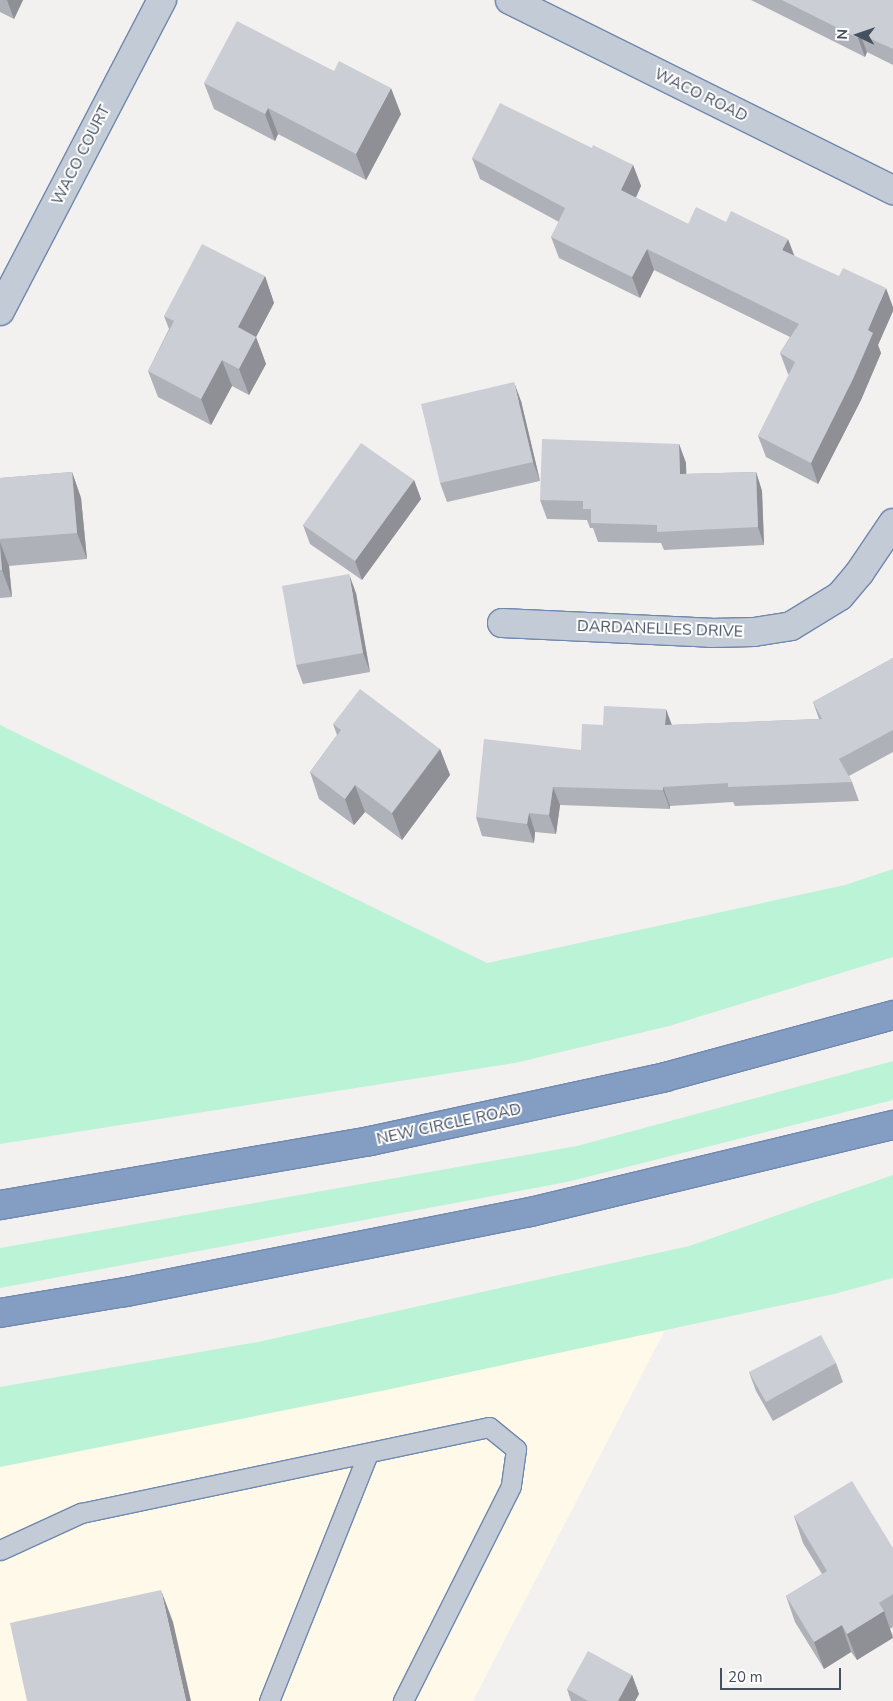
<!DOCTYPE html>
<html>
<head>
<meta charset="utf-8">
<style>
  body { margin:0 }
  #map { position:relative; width:893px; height:1701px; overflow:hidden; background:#f3f0f0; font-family:"Nunito Sans",sans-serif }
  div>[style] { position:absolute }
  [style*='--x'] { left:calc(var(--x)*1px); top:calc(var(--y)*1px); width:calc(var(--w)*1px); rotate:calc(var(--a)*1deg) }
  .commercial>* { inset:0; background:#fef9e9 }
  .green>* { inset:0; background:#bbf3d6 }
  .roads { filter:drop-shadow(1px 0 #6f88af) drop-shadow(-1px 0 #6f88af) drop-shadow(0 1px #6f88af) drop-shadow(0 -1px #6f88af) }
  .lane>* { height:19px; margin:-9.5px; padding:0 9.5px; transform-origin:9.5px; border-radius:9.5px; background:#c3cbd6 }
  .street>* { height:28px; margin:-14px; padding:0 14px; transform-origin:14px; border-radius:14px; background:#c3cbd6 }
  .highway>* { height:28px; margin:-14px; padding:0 14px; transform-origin:14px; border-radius:14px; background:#849dc3 }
  .wall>* { inset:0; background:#afb1b8 }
  .shaded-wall>* { inset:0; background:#8f9096 }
  .building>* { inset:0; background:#ccced6 }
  span { translate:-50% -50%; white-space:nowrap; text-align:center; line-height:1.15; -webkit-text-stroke:4px #fff; paint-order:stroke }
  .street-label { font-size:16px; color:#46515f }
  .north { position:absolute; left:833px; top:10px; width:50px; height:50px; -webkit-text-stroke:4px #fff; paint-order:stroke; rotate:273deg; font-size:14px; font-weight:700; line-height:20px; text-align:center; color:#46515f }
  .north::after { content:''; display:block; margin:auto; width:18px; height:22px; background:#46515f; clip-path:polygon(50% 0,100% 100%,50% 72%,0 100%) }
  .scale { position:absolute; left:720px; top:1668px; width:121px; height:22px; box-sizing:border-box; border:2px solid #46515f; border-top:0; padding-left:6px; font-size:15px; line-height:18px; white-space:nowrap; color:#46515f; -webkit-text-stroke:4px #fff; paint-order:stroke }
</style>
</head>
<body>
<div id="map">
  <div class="commercial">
    <i style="clip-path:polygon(665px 1330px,473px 1701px,0 1701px,0 1467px)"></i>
  </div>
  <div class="green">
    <i style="clip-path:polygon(0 725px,487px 963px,845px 885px,893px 869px,893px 957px,669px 1026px,515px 1063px,0 1144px)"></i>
    <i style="clip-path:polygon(893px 1061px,893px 1100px,567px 1182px,0 1288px,0 1248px,577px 1146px)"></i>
    <i style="clip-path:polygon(893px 1175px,893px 1278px,834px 1294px,386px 1390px,0 1467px,0 1387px,258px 1342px,689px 1246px)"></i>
  </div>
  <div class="roads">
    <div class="lane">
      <i style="--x:0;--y:1550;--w:89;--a:-24.6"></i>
      <i style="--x:81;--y:1513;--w:417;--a:-11.9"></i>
      <i style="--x:489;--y:1427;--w:35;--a:39"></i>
      <i style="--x:516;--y:1449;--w:37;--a:98"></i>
      <i style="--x:511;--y:1486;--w:241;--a:116.7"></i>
      <i style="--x:269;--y:1701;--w:267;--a:-68.2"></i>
    </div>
    <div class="street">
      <i style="--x:510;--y:0;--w:428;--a:26.4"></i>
      <i style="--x:0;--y:311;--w:351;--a:-62.5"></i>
      <i style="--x:502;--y:623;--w:209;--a:2.7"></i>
      <i style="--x:711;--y:633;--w:43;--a:-1.3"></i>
      <i style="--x:754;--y:632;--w:37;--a:-9"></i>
      <i style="--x:791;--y:626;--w:57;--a:-31.5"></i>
      <i style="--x:840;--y:596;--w:31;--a:-50"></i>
      <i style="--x:860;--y:572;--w:59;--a:-56"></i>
    </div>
    <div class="highway">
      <i style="--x:0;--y:1205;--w:375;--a:-9.8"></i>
      <i style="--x:370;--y:1141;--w:302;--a:-12.2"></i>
      <i style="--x:665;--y:1077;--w:236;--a:-15.2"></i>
      <i style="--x:0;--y:1313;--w:128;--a:-9.5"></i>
      <i style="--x:126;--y:1292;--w:412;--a:-11.2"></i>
      <i style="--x:530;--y:1212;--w:373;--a:-13.5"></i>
    </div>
  </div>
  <div class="wall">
    <i style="clip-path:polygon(0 0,23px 0,14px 19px,0 12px)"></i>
    <i style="clip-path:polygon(751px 0,893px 0,893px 65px,867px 52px,865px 57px)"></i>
    <i style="clip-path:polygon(204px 83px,401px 114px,366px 180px,278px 134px,275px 141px,214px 109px)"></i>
    <i style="clip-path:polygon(592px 148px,633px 165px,641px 186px,636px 198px,688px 224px,794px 256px,893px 307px,893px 311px,878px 345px,881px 353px,861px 400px,818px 484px,766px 457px,758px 436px,789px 375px,788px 374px,780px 353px,790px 337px,654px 270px,640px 298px,559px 258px,551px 237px,559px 222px,480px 179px,472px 158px)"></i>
    <i style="clip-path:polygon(265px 276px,274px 303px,256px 337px,266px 364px,249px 395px,232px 386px,211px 425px,158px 397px,148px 371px,169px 329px,164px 316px)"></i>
    <i style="clip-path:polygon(521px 401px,540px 481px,447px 502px,440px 483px)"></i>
    <i style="clip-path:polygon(679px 444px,686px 463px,686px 474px,756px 472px,762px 491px,764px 545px,664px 550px,661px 543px,598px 542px,593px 528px,590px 528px,587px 520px,547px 519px,540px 500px)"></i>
    <i style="clip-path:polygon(72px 472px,81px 498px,87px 559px,9px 566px,12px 597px,0 598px,0 478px)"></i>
    <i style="clip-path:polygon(414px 480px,421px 499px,362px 580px,310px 544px,303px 525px)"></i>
    <i style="clip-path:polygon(356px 593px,370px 672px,303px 684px,296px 665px)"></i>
    <i style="clip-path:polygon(893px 658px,893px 752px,849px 776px,852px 782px,859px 801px,735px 806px,733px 802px,670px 806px,670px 809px,560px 805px,556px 834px,535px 832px,534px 843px,482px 836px,476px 817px,581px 750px,603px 725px,672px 725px,819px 719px,813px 702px)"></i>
    <i style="clip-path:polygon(333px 724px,440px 749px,450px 775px,402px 840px,365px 812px,354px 825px,319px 799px,310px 772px,337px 735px)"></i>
    <i style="clip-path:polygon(836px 1363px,843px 1382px,773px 1421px,756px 1391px,749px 1372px)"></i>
    <i style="clip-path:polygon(794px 1516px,893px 1548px,893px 1627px,890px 1629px,893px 1636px,857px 1660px,851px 1652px,824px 1669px,795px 1622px,786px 1596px,822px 1574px,803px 1543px)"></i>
    <i style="clip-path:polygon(632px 1675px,639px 1694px,635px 1701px,571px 1701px,567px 1689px)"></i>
  </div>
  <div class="shaded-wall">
    <i style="clip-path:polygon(7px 0,23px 0,14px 19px)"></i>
    <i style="clip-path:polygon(860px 34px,867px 52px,865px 57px,858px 38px)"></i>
    <i style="clip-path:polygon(391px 88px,401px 114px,366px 180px,356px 154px)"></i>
    <i style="clip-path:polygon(268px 108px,278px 134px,275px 141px,265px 114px)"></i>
    <i style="clip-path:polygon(633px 165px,641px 186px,629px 211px,621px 190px)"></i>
    <i style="clip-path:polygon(788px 239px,796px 260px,782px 250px)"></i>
    <i style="clip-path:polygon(647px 249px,654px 270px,640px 298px,632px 277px)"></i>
    <i style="clip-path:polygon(265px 276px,274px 303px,256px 337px,266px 364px,249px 395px,239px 369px,238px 327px)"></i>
    <i style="clip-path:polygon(886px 288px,893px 307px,893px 311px,878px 345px,881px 353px,861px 400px,818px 484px,811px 463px)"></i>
    <i style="clip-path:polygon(222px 360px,232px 386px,211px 425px,201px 399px)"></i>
    <i style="clip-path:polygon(514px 382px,521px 401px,540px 481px,533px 462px)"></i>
    <i style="clip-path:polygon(679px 444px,686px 463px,687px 493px,680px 474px)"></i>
    <i style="clip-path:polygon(72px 472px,81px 498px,87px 559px,77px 533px)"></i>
    <i style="clip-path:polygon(756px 472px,762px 491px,764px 545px,758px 527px)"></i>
    <i style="clip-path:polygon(414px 480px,421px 499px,362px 580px,355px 561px)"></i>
    <i style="clip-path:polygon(0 542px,9px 566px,12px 597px,2px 570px)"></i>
    <i style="clip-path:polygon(349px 574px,356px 593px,370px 672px,363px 653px)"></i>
    <i style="clip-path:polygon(666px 709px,673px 728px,665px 725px)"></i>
    <i style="clip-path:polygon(440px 749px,450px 775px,402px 840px,392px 813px)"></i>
    <i style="clip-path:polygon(355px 785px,365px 812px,354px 825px,345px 799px)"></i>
    <i style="clip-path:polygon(553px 787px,560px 805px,556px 834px,549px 815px)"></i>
    <i style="clip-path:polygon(663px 787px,670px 806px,670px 809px,663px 790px)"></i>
    <i style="clip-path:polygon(529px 813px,535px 832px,534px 843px,527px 824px)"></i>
    <i style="clip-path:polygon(161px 1590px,173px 1622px,191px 1701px,186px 1701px)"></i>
    <i style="clip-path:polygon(884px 1611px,893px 1638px,857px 1660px,847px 1634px)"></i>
    <i style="clip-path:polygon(842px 1625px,851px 1652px,824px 1669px,814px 1642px)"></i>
    <i style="clip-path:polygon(632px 1675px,639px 1694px,635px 1701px,618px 1701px)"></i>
  </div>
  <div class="building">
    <i style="clip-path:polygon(782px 0,893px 0,893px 49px,860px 34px,858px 38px)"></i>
    <i style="clip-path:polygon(237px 21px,334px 71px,339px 61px,391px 88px,356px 154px,268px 108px,265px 114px,204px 83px)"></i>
    <i style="clip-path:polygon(500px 103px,592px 148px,593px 145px,633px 165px,621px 190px,688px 224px,696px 207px,726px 222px,731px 211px,788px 239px,782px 250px,839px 276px,843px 268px,886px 288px,868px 330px,873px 333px,853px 379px,811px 463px,758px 436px,795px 362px,780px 353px,799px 324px,647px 249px,632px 277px,551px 237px,565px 208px,472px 158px)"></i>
    <i style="clip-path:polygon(202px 244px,265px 276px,238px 327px,256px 337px,239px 369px,222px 360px,201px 399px,148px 371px,174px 321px,164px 316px)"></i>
    <i style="clip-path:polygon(514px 382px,533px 462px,440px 483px,421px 404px)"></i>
    <i style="clip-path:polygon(542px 439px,679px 444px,680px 474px,756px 472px,758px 527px,657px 532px,657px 525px,591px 523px,591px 509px,583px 509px,583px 501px,540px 500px)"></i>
    <i style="clip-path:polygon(361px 443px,414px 480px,355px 561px,303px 525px)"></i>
    <i style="clip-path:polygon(72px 472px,77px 533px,0 539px,0 478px)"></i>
    <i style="clip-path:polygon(0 549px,2px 570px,0 570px)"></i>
    <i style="clip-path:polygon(349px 574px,363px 653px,296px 665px,282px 586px)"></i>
    <i style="clip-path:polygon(893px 658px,893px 730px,839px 759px,852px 782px,728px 787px,728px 783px,663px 787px,663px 790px,553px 787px,549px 815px,529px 813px,527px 824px,476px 817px,484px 739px,581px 750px,582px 724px,603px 725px,604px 706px,666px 709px,665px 725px,822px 719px,813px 702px)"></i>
    <i style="clip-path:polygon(360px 689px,440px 749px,392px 813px,355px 785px,345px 799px,310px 772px,341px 730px,333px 724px)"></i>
    <i style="clip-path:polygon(821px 1335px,836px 1363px,766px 1402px,749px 1372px)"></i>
    <i style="clip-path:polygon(852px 1481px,893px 1548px,893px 1594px,879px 1603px,884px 1611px,847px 1634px,842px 1625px,814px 1642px,786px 1596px,827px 1571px,794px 1516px)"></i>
    <i style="clip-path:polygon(161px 1590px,186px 1701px,27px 1701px,10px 1623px)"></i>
    <i style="clip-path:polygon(588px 1651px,632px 1675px,618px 1701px,588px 1701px,567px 1689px)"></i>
  </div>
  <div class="street-label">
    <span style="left:701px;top:95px;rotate:26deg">WACO ROAD</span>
    <span style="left:81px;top:155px;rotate:-63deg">WACO COURT</span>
    <span style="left:660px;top:629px;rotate:2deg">DARDANELLES DRIVE</span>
    <span style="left:449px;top:1124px;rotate:-12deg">NEW CIRCLE ROAD</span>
  </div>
  <div class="north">N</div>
  <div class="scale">20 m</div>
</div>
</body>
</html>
